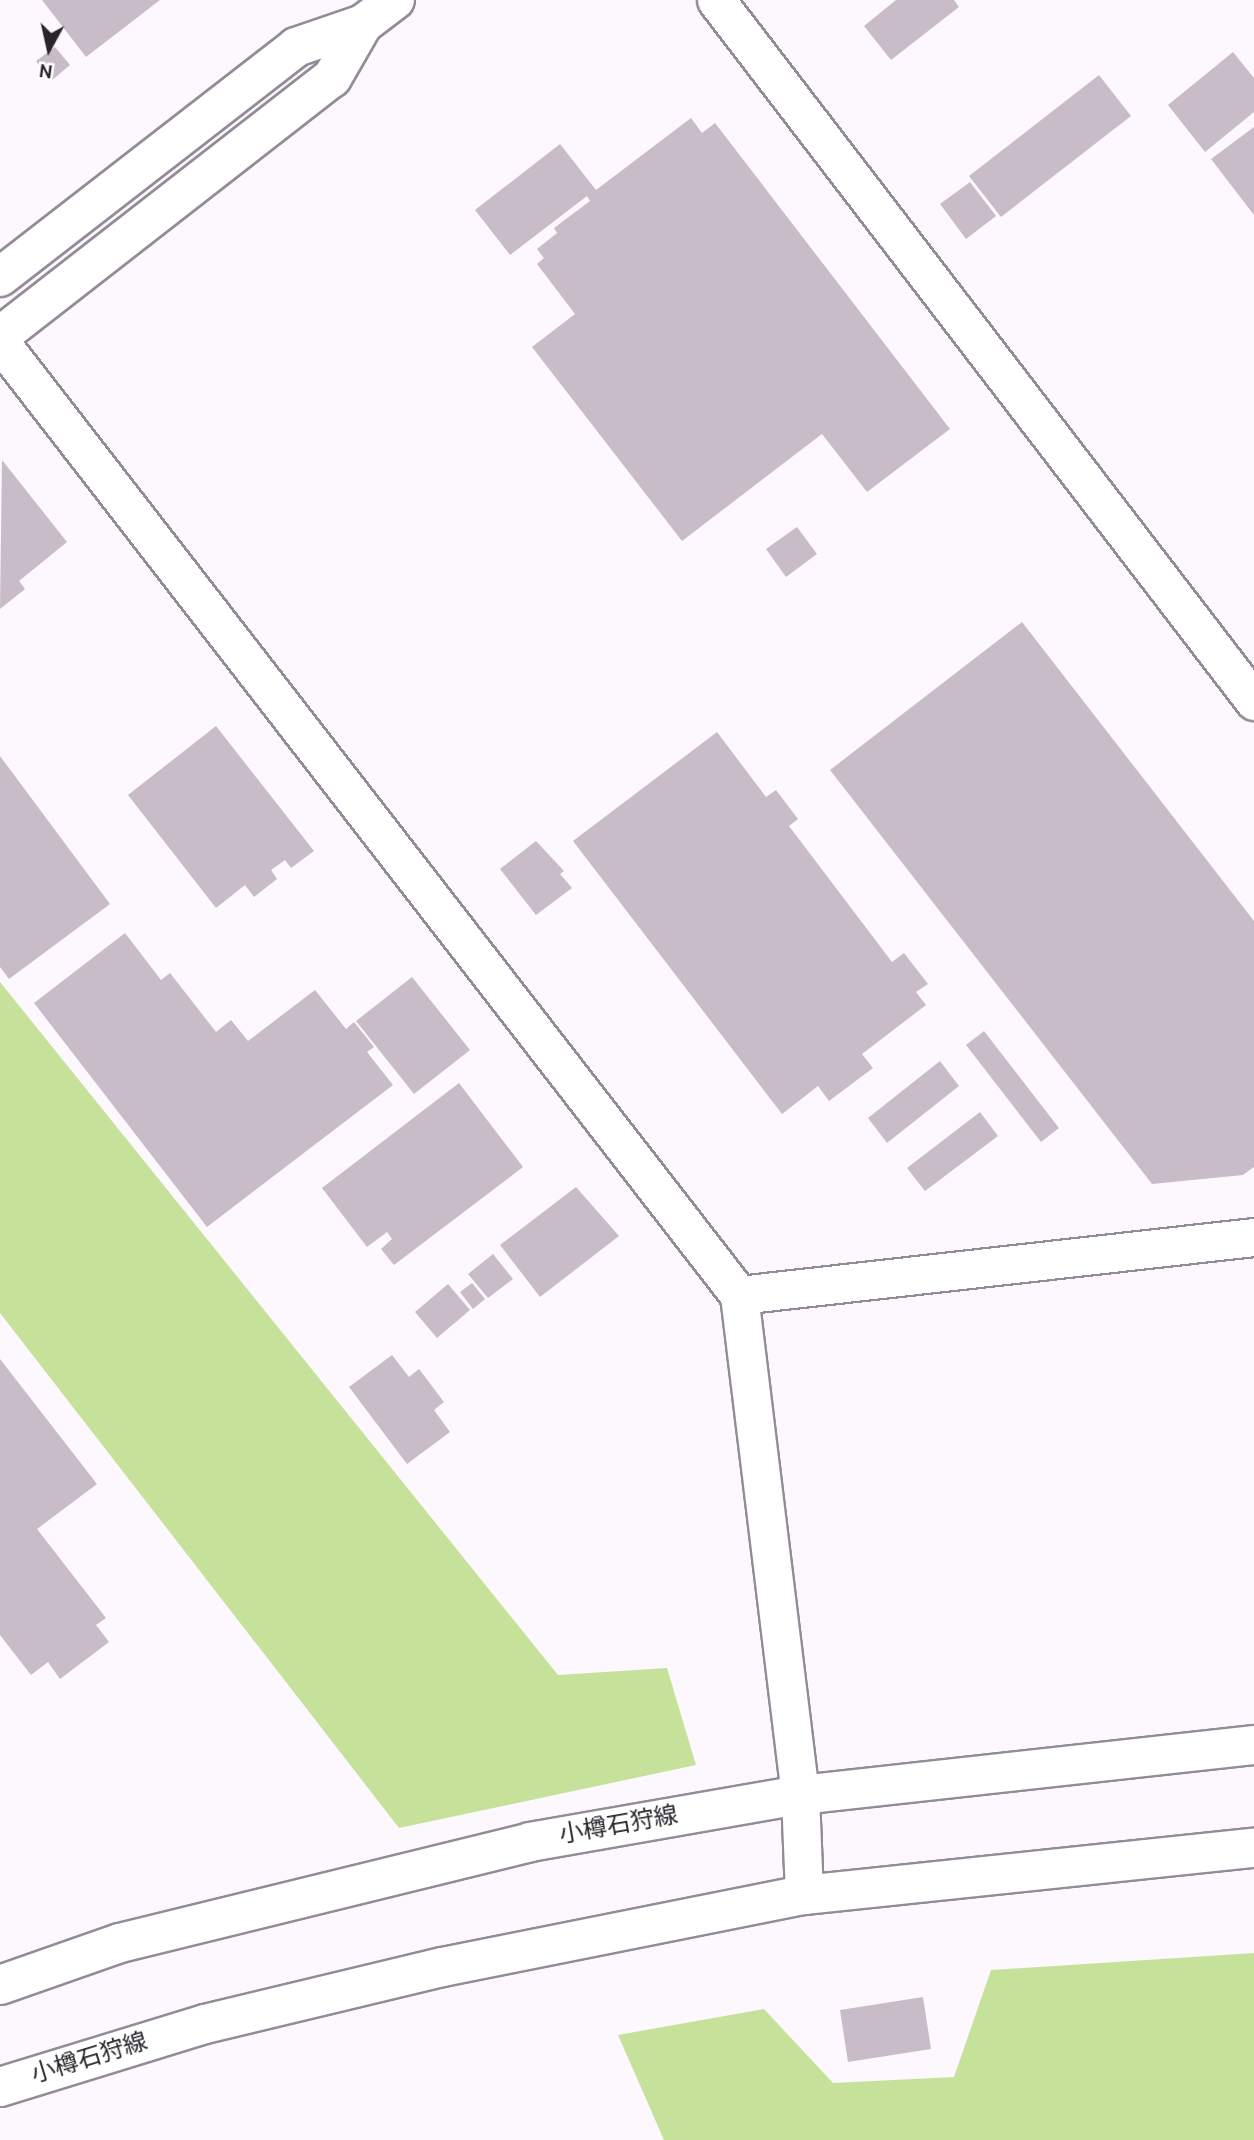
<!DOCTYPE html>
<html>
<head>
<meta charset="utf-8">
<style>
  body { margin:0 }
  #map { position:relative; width:1254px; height:2140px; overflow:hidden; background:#fcf8fd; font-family:Overpass,"Noto Sans JP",sans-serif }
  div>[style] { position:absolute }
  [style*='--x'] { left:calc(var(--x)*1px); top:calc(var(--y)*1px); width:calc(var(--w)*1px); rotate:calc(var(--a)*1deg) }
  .green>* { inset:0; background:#c6e29a }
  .building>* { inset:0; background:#c8bcc8 }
  .roads { filter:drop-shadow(2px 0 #938b98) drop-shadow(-2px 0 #938b98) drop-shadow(0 2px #938b98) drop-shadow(0 -2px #938b98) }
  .minor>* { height:37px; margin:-18.5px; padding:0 18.5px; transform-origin:18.5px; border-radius:18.5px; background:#fff }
  .tertiary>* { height:38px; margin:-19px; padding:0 19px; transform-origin:19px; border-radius:19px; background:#fff }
  .secondary>* { height:38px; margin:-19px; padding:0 19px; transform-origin:19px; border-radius:19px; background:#fff }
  span { translate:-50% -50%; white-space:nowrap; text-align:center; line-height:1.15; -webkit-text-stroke:5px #fff; paint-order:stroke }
  .street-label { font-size:24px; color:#29262b }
  .north { position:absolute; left:14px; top:14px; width:70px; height:70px; -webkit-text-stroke:5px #fff; paint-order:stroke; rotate:188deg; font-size:19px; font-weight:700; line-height:28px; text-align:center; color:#29262b }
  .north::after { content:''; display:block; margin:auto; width:24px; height:32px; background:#29262b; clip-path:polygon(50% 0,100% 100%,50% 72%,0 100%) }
</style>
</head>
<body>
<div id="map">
  <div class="green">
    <i style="clip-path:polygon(0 982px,558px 1675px,667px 1668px,696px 1765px,399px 1828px,0 1313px)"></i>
    <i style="clip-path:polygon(1254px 1953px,1254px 2140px,664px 2140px,618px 2035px,764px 2009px,833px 2083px,954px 2077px,991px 1970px)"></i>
  </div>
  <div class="building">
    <i style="clip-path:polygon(42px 0,160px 0,86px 57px)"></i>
    <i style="clip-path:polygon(896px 0,954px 0,959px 7px,891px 60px,864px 26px)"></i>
    <i style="clip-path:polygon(55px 47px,70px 65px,51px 81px,36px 61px)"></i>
    <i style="clip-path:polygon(1233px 52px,1254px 78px,1254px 112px,1205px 152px,1168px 105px)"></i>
    <i style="clip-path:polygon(1099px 75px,1131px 116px,1001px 217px,969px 176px)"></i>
    <i style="clip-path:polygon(691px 118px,702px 133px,715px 123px,950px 429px,867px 492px,822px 434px,682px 541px,532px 347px,575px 314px,537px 264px,544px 258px,537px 249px,557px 233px,554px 228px,590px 201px,587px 196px,510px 255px,475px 210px,560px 144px,596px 190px)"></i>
    <i style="clip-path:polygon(1254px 127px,1254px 215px,1211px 159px)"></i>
    <i style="clip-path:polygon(970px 182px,996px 216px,966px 239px,940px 204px)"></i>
    <i style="clip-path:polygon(2px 460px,67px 542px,19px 581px,25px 589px,0 609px)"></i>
    <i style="clip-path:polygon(797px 527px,817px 554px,786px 577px,766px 549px)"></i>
    <i style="clip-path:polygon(1022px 622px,1254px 921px,1254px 1167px,1243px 1175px,1152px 1184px,830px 770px)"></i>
    <i style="clip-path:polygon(216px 726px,314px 851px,291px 868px,285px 860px,271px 870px,277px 879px,254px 897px,245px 885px,216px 908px,128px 795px)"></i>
    <i style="clip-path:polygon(717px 732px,766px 797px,776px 790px,798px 819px,789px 826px,892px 962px,904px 953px,928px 984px,916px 992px,926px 1005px,862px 1054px,873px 1068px,829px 1101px,818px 1086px,782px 1114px,573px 841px)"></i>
    <i style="clip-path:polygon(0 756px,110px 904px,9px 979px,0 967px)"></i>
    <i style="clip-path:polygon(536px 841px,564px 871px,560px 874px,572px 888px,536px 915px,500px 869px)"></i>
    <i style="clip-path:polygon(125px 933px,161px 980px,170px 973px,216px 1032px,231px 1020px,248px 1041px,315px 990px,346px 1029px,354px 1022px,374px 1047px,367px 1052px,393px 1085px,207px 1227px,34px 1003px)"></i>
    <i style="clip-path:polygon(412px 977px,470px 1050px,414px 1094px,356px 1021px)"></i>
    <i style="clip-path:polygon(984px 1031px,1059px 1128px,1041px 1142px,966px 1045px)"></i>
    <i style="clip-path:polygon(940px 1061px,959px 1086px,887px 1143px,868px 1118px)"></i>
    <i style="clip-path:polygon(459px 1083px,523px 1167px,394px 1265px,381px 1249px,392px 1239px,387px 1232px,367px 1247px,322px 1188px)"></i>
    <i style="clip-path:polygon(980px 1112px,998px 1136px,925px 1191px,907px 1168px)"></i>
    <i style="clip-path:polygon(576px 1187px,619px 1236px,540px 1297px,500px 1245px)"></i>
    <i style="clip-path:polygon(493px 1254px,513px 1279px,488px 1298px,468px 1274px)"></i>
    <i style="clip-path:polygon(472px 1283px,485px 1299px,473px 1309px,460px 1292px)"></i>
    <i style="clip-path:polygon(448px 1284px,470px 1310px,437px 1338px,415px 1312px)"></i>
    <i style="clip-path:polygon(392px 1355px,409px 1377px,419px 1369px,444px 1402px,434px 1410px,450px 1432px,407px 1464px,349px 1387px)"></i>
    <i style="clip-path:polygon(0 1359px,97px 1484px,37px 1529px,106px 1618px,96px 1625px,109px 1642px,60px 1679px,48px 1662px,31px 1675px,0 1635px)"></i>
    <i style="clip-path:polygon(923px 1997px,931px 2049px,848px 2062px,840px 2010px)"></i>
  </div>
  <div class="roads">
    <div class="minor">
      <i style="--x:716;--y:0;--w:884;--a:52.49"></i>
      <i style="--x:0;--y:342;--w:1206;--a:52.21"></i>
      <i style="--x:739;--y:1295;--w:504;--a:83.04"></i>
      <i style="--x:800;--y:1795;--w:100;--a:87.7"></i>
      <i style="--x:739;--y:1295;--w:518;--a:-6.43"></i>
    </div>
    <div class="tertiary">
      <i style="--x:0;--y:277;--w:375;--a:-37.8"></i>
      <i style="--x:296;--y:47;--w:71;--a:-18.9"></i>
      <i style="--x:363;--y:24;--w:40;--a:-37"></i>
      <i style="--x:0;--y:336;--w:420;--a:-37.9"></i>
      <i style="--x:332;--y:78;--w:62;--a:-60.1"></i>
    </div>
    <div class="secondary">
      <i style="--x:0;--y:1985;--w:127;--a:-19.3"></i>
      <i style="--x:120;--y:1943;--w:422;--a:-13.8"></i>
      <i style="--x:530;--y:1842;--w:274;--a:-9.9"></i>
      <i style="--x:800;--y:1795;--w:457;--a:-6.3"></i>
      <i style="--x:0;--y:2087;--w:214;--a:-17.1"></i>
      <i style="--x:205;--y:2024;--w:245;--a:-13.5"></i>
      <i style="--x:443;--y:1967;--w:368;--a:-11.3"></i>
      <i style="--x:804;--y:1895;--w:452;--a:-6"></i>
    </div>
  </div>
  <div class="street-label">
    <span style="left:619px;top:1827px;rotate:-10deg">小樽石狩線</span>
    <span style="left:90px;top:2060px;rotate:-17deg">小樽石狩線</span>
  </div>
  <div class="north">N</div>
</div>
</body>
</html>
